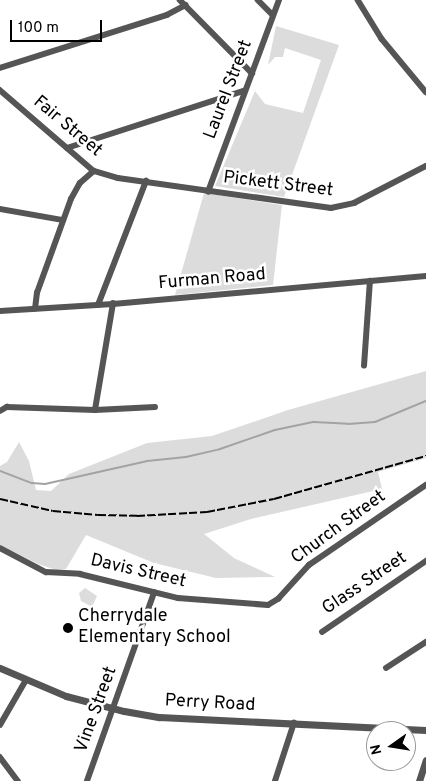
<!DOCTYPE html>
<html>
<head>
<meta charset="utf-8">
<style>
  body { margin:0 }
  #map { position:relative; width:426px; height:781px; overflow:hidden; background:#fff; font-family:Overpass,sans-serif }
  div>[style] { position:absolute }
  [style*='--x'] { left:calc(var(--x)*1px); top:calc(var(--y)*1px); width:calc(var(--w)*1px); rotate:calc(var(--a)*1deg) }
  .green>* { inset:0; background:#dcdcdc }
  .stream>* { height:2px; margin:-1px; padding:0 1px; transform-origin:1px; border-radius:1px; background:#a3a3a3 }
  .minor>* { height:5.5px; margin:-2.75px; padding:0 2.75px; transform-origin:2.75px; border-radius:2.75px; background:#555 }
  .tertiary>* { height:7px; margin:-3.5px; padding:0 3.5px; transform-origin:3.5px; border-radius:3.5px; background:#555 }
  .rail>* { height:2px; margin-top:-1px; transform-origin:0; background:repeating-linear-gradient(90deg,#000 0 8px,transparent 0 10.5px) }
  .dots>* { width:14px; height:14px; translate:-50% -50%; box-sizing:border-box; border:2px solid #fff; border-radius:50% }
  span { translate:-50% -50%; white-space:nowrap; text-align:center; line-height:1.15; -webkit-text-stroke:5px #fff; paint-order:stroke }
  .street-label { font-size:18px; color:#000 }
  .poi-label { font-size:18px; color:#000 }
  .left { translate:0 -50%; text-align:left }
  .north { position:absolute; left:366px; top:721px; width:50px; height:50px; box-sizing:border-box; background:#fff; border:1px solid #999; border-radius:50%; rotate:257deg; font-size:14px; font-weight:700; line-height:20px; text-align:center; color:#000 }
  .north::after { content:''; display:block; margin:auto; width:18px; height:22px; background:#000; clip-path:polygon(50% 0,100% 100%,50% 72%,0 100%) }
  .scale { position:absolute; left:10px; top:20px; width:92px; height:22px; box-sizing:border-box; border:2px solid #000; border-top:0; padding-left:6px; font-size:15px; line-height:18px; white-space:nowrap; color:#000; -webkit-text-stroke:4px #fff; paint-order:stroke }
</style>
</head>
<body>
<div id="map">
  <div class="green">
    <i style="clip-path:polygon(276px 26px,339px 45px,284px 197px,215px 186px,255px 91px,265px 104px,303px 113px,321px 60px,285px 48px,283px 57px,275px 57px,268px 65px)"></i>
    <i style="clip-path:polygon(204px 193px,282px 205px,273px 285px,175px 295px)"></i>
    <i style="clip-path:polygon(426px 371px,426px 458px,378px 472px,382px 489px,251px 519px,204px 534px,234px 558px,275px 577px,216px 578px,154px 563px,86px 535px,66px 569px,56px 570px,38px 564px,0 545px,0 466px,7px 462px,19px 442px,29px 461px,36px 490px,51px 491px,69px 474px,147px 443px,212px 436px,288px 410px)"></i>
    <i style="clip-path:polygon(85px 588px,97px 596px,92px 607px,81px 601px,79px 593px)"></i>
  </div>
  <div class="stream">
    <i style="--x:0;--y:471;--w:34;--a:21"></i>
    <i style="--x:32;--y:483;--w:13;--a:4"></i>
    <i style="--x:45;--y:484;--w:105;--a:-12.7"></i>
    <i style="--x:147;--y:461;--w:39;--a:-6"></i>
    <i style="--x:186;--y:457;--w:35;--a:-13"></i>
    <i style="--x:220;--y:449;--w:58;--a:-19.1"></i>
    <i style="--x:275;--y:430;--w:40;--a:-12"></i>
    <i style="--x:314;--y:422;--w:34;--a:3"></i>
    <i style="--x:348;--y:424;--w:27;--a:-4"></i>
    <i style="--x:375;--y:422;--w:55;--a:-22.4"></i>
  </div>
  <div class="minor">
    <i style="--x:180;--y:0;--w:103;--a:45.4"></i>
    <i style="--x:258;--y:0;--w:21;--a:45"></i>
    <i style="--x:358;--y:0;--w:46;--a:58.4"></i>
    <i style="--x:382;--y:39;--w:69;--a:50.3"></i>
    <i style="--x:0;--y:68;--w:175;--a:-17.6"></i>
    <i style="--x:167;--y:15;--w:21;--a:-28"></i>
    <i style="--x:0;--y:90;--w:124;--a:40.8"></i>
    <i style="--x:94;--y:171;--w:25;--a:16"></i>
    <i style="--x:118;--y:178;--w:215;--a:8"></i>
    <i style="--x:331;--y:208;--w:24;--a:-12"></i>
    <i style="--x:354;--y:203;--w:81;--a:-27.2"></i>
    <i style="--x:67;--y:148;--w:186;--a:-17.9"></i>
    <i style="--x:208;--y:192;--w:205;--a:-69.7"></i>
    <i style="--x:0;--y:209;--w:64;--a:9.9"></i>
    <i style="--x:98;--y:305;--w:133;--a:-68.8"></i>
    <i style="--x:35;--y:309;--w:16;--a:-83"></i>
    <i style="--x:37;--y:293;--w:100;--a:-70.1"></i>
    <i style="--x:71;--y:199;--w:18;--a:-61"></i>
    <i style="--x:80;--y:183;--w:18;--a:-41"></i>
    <i style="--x:0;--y:311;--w:113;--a:-3.5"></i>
    <i style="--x:113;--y:304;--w:314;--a:-5.1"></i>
    <i style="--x:364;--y:366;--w:85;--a:-86"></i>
    <i style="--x:95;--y:410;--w:108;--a:-80.4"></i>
    <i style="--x:0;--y:411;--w:8;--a:-30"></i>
    <i style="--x:7;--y:407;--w:88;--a:2"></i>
    <i style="--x:95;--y:410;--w:60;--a:-2.9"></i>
    <i style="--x:0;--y:548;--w:52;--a:27.6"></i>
    <i style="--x:46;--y:572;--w:34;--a:3"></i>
    <i style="--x:80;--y:574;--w:101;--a:13.8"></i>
    <i style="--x:178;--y:598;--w:90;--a:4.4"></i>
    <i style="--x:268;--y:605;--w:12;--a:-31"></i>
    <i style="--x:278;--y:599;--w:46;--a:-47.6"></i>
    <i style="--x:309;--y:565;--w:142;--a:-34.4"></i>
    <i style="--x:322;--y:632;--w:126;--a:-34.3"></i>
    <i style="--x:386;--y:668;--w:48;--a:-33"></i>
    <i style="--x:0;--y:725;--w:52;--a:-60"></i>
    <i style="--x:0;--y:757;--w:30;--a:53"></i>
    <i style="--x:87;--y:781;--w:200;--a:-70.4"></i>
    <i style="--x:275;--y:781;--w:61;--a:-71.9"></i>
  </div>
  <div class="tertiary">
    <i style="--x:0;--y:668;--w:72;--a:23"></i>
    <i style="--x:66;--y:696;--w:60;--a:14.5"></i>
    <i style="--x:124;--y:711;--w:36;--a:10"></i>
    <i style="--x:159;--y:717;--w:267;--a:2.8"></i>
    <i style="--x:419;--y:781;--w:22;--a:-72"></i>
  </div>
  <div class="rail">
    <i style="--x:0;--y:499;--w:54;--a:12.8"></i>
    <i style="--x:53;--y:511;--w:45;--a:5.1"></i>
    <i style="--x:98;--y:515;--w:39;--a:1"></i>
    <i style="--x:137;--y:516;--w:70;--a:-3.3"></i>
    <i style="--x:207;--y:512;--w:68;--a:-11"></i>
    <i style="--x:274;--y:499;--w:158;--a:-15.8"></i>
  </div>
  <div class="dots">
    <i style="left:68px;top:628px;background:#000"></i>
  </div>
  <div class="street-label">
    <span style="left:229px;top:90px;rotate:-69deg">Laurel Street</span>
    <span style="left:67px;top:127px;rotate:40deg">Fair Street</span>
    <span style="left:278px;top:185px;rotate:7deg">Pickett Street</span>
    <span style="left:212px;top:280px;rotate:-5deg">Furman Road</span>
    <span style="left:339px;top:528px;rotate:-36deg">Church Street</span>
    <span style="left:138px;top:572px;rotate:13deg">Davis Street</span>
    <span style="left:365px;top:584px;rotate:-34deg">Glass Street</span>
    <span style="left:210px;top:704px;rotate:3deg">Perry Road</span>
    <span style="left:97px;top:710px;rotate:-70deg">Vine Street</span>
  </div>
  <div class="poi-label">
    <span class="left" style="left:78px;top:628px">Cherrydale<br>Elementary School</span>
  </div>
  <div class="north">N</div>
  <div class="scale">100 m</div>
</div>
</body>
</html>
